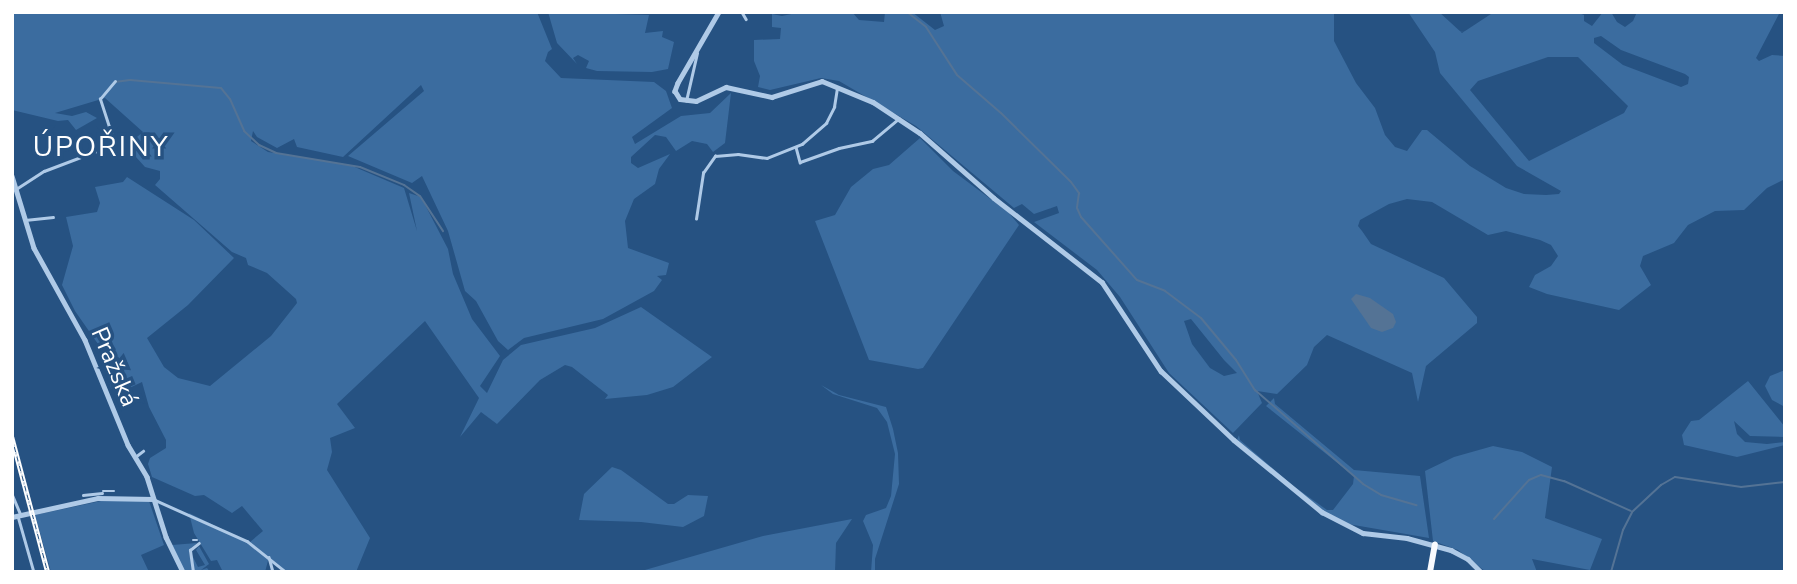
<!DOCTYPE html>
<html>
<head>
<meta charset="utf-8">
<style>
  body { margin:0 }
  #map { position:relative; width:1797px; height:584px; overflow:hidden; background:#265282; font-family:"Nunito Sans",sans-serif }
  div>[style] { position:absolute }
  [style*='--x'] { left:calc(var(--x)*1px); top:calc(var(--y)*1px); width:calc(var(--w)*1px); rotate:calc(var(--a)*1deg) }
  .green>* { inset:0; background:#3b6c9f }
  .water>* { inset:0; background:#547395 }
  .stream>* { height:2px; margin:-1px; padding:0 1px; transform-origin:1px; border-radius:1px; background:#547395 }
  .minor>* { height:2.5px; margin:-1.25px; padding:0 1.25px; transform-origin:1.25px; border-radius:1.25px; background:#afcae7 }
  .tertiary>* { height:4.5px; margin:-2.25px; padding:0 2.25px; transform-origin:2.25px; border-radius:2.25px; background:#afcae7 }
  .trunk>* { height:6px; margin:-3px; padding:0 3px; transform-origin:3px; border-radius:3px; background:#f8fafe }
  .rail>* { height:4.5px; margin-top:-2.25px; transform-origin:0; background:repeating-linear-gradient(90deg,#265282 0 5px,#fff 0 10px); box-sizing:border-box; border-block:2px solid #fff }
  span { translate:-50% -50%; white-space:nowrap; text-align:center; line-height:1.15; -webkit-text-stroke:7px #265282; paint-order:stroke }
  .street-label { font-size:24px; color:#fff }
  .quarter-label { font-size:28px; color:#fff; letter-spacing:2px }
  .frame { position:absolute; inset:0; border:14px solid #fff; pointer-events:none }
</style>
</head>
<body>
<div id="map">
  <div class="green">
    <i style="clip-path:polygon(12px 12px,537px 12px,552px 49px,548px 52px,545px 61px,561px 78px,654px 82px,666px 91px,672px 108px,632px 137px,635px 144px,681px 116px,710px 113px,731px 93px,725px 143px,713px 152px,707px 144px,692px 141px,676px 151px,666px 137px,655px 135px,631px 157px,631px 163px,638px 168px,670px 154px,659px 169px,655px 184px,634px 199px,625px 221px,628px 248px,669px 263px,666px 275px,657px 276px,662px 280px,654px 291px,603px 319px,524px 338px,508px 350px,498px 341px,476px 301px,465px 291px,448px 231px,422px 176px,412px 183px,348px 156px,424px 91px,421px 85px,343px 157px,297px 147px,294px 139px,277px 148px,257px 137px,253px 131px,251px 141px,268px 152px,350px 165px,404px 188px,417px 231px,409px 193px,421px 197px,448px 249px,453px 274px,472px 319px,500px 356px,480px 386px,487px 393px,503px 360px,521px 345px,595px 328px,641px 307px,712px 357px,673px 387px,647px 395px,605px 399px,608px 395px,572px 367px,565px 365px,540px 380px,497px 424px,481px 412px,460px 437px,479px 398px,425px 321px,337px 404px,355px 428px,330px 438px,332px 452px,327px 470px,370px 538px,356px 572px,287px 572px,250px 542px,263px 531px,242px 506px,232px 513px,204px 495px,195px 496px,152px 477px,148px 464px,150px 458px,166px 448px,166px 440px,149px 407px,142px 382px,119px 393px,111px 388px,98px 344px,75px 311px,62px 285px,73px 246px,66px 217px,97px 212px,100px 203px,95px 187px,123px 182px,127px 177px,194px 220px,234px 258px,188px 305px,147px 338px,164px 367px,178px 378px,210px 386px,271px 336px,297px 303px,296px 299px,267px 273px,248px 265px,246px 258px,232px 252px,155px 185px,160px 179px,160px 171px,145px 167px,126px 146px,143px 132px,105px 98px,55px 113px,72px 116px,86px 112px,97px 118px,76px 130px,68px 120px,58px 121px,12px 110px)"></i>
    <i style="clip-path:polygon(548px 12px,649px 15px,645px 33px,663px 31px,662px 37px,674px 42px,668px 69px,652px 72px,597px 71px,586px 68px,589px 61px,578px 55px,573px 58px,577px 64px,557px 43px)"></i>
    <i style="clip-path:polygon(evenodd,801px 12px,852px 12px,859px 20px,884px 22px,885px 12px,912px 12px,935px 30px,944px 26px,940px 12px,1334px 12px,1334px 41px,1356px 83px,1375px 108px,1385px 135px,1395px 147px,1407px 151px,1422px 130px,1427px 130px,1470px 166px,1506px 188px,1524px 194px,1546px 195px,1559px 194px,1561px 191px,1517px 166px,1440px 73px,1435px 52px,1408px 12px,1439px 12px,1462px 33px,1494px 12px,1576px 12px,1584px 15px,1584px 21px,1592px 26px,1603px 12px,1611px 12px,1617px 22px,1625px 27px,1633px 21px,1637px 12px,1780px 12px,1756px 58px,1759px 61px,1772px 55px,1785px 56px,1785px 179px,1767px 188px,1744px 210px,1715px 211px,1688px 225px,1674px 243px,1643px 256px,1640px 266px,1651px 285px,1619px 310px,1547px 294px,1529px 287px,1535px 275px,1551px 266px,1558px 256px,1551px 245px,1540px 240px,1506px 231px,1488px 235px,1432px 202px,1407px 199px,1389px 204px,1360px 220px,1358px 226px,1362px 231px,1371px 244px,1444px 278px,1477px 317px,1477px 323px,1426px 366px,1418px 402px,1412px 373px,1327px 335px,1314px 347px,1307px 365px,1277px 394px,1257px 391px,1262px 403px,1233px 433px,1169px 373px,1120px 297px,1097px 270px,1034px 222px,1059px 213px,1057px 206px,1034px 214px,1022px 204px,1014px 208px,916px 126px,839px 81px,821px 78px,770px 90px,758px 87px,760px 76px,754px 61px,754px 40px,780px 39px,781px 28px,772px 27px,772px 14px,782px 16px,801px 12px,1601px 36px,1621px 50px,1685px 74px,1689px 77px,1688px 84px,1681px 87px,1623px 65px,1594px 43px,1594px 38px,1601px 36px,801px 12px,1548px 57px,1578px 57px,1628px 106px,1624px 113px,1529px 161px,1470px 90px,1478px 81px,1548px 57px,801px 12px,1191px 319px,1224px 360px,1237px 373px,1224px 376px,1210px 368px,1192px 344px,1184px 321px,1191px 319px)"></i>
    <i style="clip-path:polygon(920px 138px,953px 171px,1008px 212px,1019px 225px,923px 368px,918px 369px,869px 360px,815px 221px,835px 215px,851px 187px,873px 169px,889px 165px)"></i>
    <i style="clip-path:polygon(1785px 370px,1785px 407px,1772px 400px,1765px 386px,1770px 376px)"></i>
    <i style="clip-path:polygon(1748px 381px,1785px 427px,1785px 437px,1750px 436px,1734px 421px,1737px 434px,1745px 442px,1767px 444px,1785px 442px,1785px 445px,1737px 457px,1684px 445px,1682px 435px,1691px 421px,1699px 420px)"></i>
    <i style="clip-path:polygon(821px 385px,839px 395px,886px 407px,893px 429px,898px 453px,899px 484px,875px 559px,875px 572px,871px 572px,873px 545px,863px 521px,866px 515px,886px 508px,891px 496px,895px 454px,887px 422px,877px 408px,833px 394px)"></i>
    <i style="clip-path:polygon(1274px 398px,1275px 404px,1354px 470px,1420px 476px,1429px 538px,1348px 524px,1330px 516px,1241px 444px,1237px 440px,1239px 435px,1240px 440px,1292px 485px,1327px 510px,1333px 510px,1353px 484px,1354px 476px,1266px 406px)"></i>
    <i style="clip-path:polygon(1493px 446px,1522px 452px,1552px 467px,1545px 518px,1602px 539px,1590px 570px,1532px 559px,1537px 572px,1486px 572px,1458px 550px,1433px 541px,1425px 471px,1454px 457px)"></i>
    <i style="clip-path:polygon(612px 467px,621px 470px,668px 504px,674px 504px,688px 495px,708px 496px,704px 516px,683px 527px,641px 522px,579px 520px,584px 494px)"></i>
    <i style="clip-path:polygon(101px 501px,149px 501px,164px 545px,141px 555px,149px 572px,51px 572px,35px 515px)"></i>
    <i style="clip-path:polygon(189px 513px,246px 541px,269px 557px,265px 572px,223px 572px,217px 560px,211px 561px,194px 533px)"></i>
    <i style="clip-path:polygon(852px 519px,836px 543px,835px 572px,638px 572px,763px 536px)"></i>
    <i style="clip-path:polygon(197px 543px,189px 550px,190px 557px,192px 549px,193px 548px,191px 553px,198px 567px,205px 565px,196px 550px,199px 546px,209px 564px,201px 570px,207px 568px,210px 572px,184px 572px,172px 545px)"></i>
  </div>
  <div class="water">
    <i style="clip-path:polygon(1356px 294px,1370px 298px,1393px 314px,1396px 322px,1393px 328px,1382px 332px,1371px 328px,1351px 299px)"></i>
  </div>
  <div class="stream">
    <i style="--x:907;--y:12;--w:24;--a:38"></i>
    <i style="--x:926;--y:27;--w:57;--a:57.1"></i>
    <i style="--x:957;--y:75;--w:58;--a:40.8"></i>
    <i style="--x:1001;--y:113;--w:98;--a:44.6"></i>
    <i style="--x:1071;--y:182;--w:14;--a:54"></i>
    <i style="--x:1079;--y:193;--w:15;--a:98"></i>
    <i style="--x:1077;--y:208;--w:10;--a:66"></i>
    <i style="--x:1081;--y:217;--w:84;--a:48.4"></i>
    <i style="--x:1137;--y:280;--w:30;--a:21"></i>
    <i style="--x:1165;--y:291;--w:45;--a:36.9"></i>
    <i style="--x:1201;--y:318;--w:55;--a:50.2"></i>
    <i style="--x:1236;--y:360;--w:36;--a:58"></i>
    <i style="--x:1255;--y:390;--w:143;--a:41"></i>
    <i style="--x:1363;--y:484;--w:21;--a:31"></i>
    <i style="--x:1381;--y:495;--w:37;--a:16"></i>
    <i style="--x:115;--y:82;--w:15;--a:-8"></i>
    <i style="--x:130;--y:80;--w:91;--a:5"></i>
    <i style="--x:221;--y:88;--w:14;--a:51"></i>
    <i style="--x:230;--y:99;--w:35;--a:66"></i>
    <i style="--x:244;--y:131;--w:21;--a:43"></i>
    <i style="--x:259;--y:145;--w:19;--a:25"></i>
    <i style="--x:276;--y:153;--w:85;--a:9.5"></i>
    <i style="--x:360;--y:167;--w:48;--a:22.2"></i>
    <i style="--x:404;--y:185;--w:19;--a:35"></i>
    <i style="--x:420;--y:196;--w:42;--a:56.7"></i>
    <i style="--x:1494;--y:519;--w:52;--a:-48.1"></i>
    <i style="--x:1529;--y:480;--w:13;--a:-23"></i>
    <i style="--x:1541;--y:475;--w:24;--a:15"></i>
    <i style="--x:1564;--y:481;--w:73;--a:24.1"></i>
    <i style="--x:1611;--y:572;--w:44;--a:-74.1"></i>
    <i style="--x:1623;--y:530;--w:20;--a:-63"></i>
    <i style="--x:1632;--y:512;--w:40;--a:-43"></i>
    <i style="--x:1661;--y:485;--w:16;--a:-30"></i>
    <i style="--x:1675;--y:477;--w:67;--a:8.6"></i>
    <i style="--x:1741;--y:487;--w:44;--a:-6.5"></i>
  </div>
  <div class="minor">
    <i style="--x:742;--y:12;--w:8;--a:60"></i>
    <i style="--x:686;--y:101;--w:49;--a:-77.1"></i>
    <i style="--x:796;--y:147;--w:16;--a:75"></i>
    <i style="--x:800;--y:162;--w:41;--a:-19.7"></i>
    <i style="--x:839;--y:148;--w:34;--a:-12"></i>
    <i style="--x:872;--y:141;--w:35;--a:-40"></i>
    <i style="--x:16;--y:189;--w:33;--a:-33"></i>
    <i style="--x:44;--y:171;--w:71;--a:-20.7"></i>
    <i style="--x:110;--y:146;--w:10;--a:-79"></i>
    <i style="--x:112;--y:136;--w:39;--a:-108"></i>
    <i style="--x:100;--y:99;--w:23;--a:-50"></i>
    <i style="--x:696;--y:219;--w:47;--a:-81.3"></i>
    <i style="--x:703;--y:173;--w:21;--a:-55"></i>
    <i style="--x:715;--y:156;--w:23;--a:-5"></i>
    <i style="--x:738;--y:154;--w:29;--a:8"></i>
    <i style="--x:767;--y:158;--w:38;--a:-22"></i>
    <i style="--x:802;--y:144;--w:32;--a:-41"></i>
    <i style="--x:826;--y:123;--w:18;--a:-63"></i>
    <i style="--x:834;--y:107;--w:19;--a:-81"></i>
    <i style="--x:25;--y:220;--w:28;--a:-6"></i>
    <i style="--x:135;--y:457;--w:10;--a:-37"></i>
    <i style="--x:103;--y:491;--w:11;--a:0"></i>
    <i style="--x:12;--y:494;--w:21;--a:67"></i>
    <i style="--x:83;--y:495;--w:19;--a:-6"></i>
    <i style="--x:155;--y:500;--w:101;--a:24"></i>
    <i style="--x:247;--y:541;--w:50;--a:38.5"></i>
    <i style="--x:18;--y:516;--w:58;--a:74.1"></i>
    <i style="--x:193;--y:540;--w:4;--a:0"></i>
    <i style="--x:269;--y:557;--w:16;--a:75"></i>
    <i style="--x:193;--y:572;--w:22;--a:-98"></i>
    <i style="--x:190;--y:550;--w:11;--a:-38"></i>
  </div>
  <div class="tertiary">
    <i style="--x:719;--y:12;--w:82;--a:120"></i>
    <i style="--x:678;--y:83;--w:9;--a:111"></i>
    <i style="--x:675;--y:91;--w:9;--a:58"></i>
    <i style="--x:680;--y:99;--w:16;--a:7"></i>
    <i style="--x:696;--y:101;--w:33;--a:-25"></i>
    <i style="--x:726;--y:87;--w:47;--a:12.3"></i>
    <i style="--x:772;--y:97;--w:52;--a:-17.7"></i>
    <i style="--x:822;--y:81;--w:55;--a:22.4"></i>
    <i style="--x:873;--y:102;--w:56;--a:33.4"></i>
    <i style="--x:920;--y:133;--w:98;--a:41.3"></i>
    <i style="--x:994;--y:198;--w:137;--a:37.9"></i>
    <i style="--x:1102;--y:282;--w:107;--a:56.5"></i>
    <i style="--x:1161;--y:371;--w:100;--a:43.4"></i>
    <i style="--x:1234;--y:440;--w:114;--a:39.3"></i>
    <i style="--x:1322;--y:512;--w:46;--a:27.1"></i>
    <i style="--x:1363;--y:533;--w:44;--a:6.5"></i>
    <i style="--x:1407;--y:538;--w:46;--a:15.3"></i>
    <i style="--x:1451;--y:550;--w:19;--a:28"></i>
    <i style="--x:1468;--y:559;--w:18;--a:45"></i>
    <i style="--x:12;--y:176;--w:75;--a:73"></i>
    <i style="--x:34;--y:248;--w:105;--a:61"></i>
    <i style="--x:85;--y:340;--w:113;--a:67.7"></i>
    <i style="--x:128;--y:445;--w:37;--a:59"></i>
    <i style="--x:147;--y:477;--w:63;--a:72.4"></i>
    <i style="--x:166;--y:537;--w:39;--a:64"></i>
    <i style="--x:12;--y:517;--w:88;--a:-12.5"></i>
    <i style="--x:98;--y:498;--w:55;--a:1"></i>
  </div>
  <div class="trunk">
    <i style="--x:1430;--y:572;--w:28;--a:-80"></i>
  </div>
  <div class="rail">
    <i style="--x:12;--y:437;--w:140;--a:75.1"></i>
  </div>
  <div class="street-label">
    <span style="left:114px;top:367px;rotate:67deg">Pražská</span>
  </div>
  <div class="quarter-label">
    <span style="left:101px;top:147px">ÚPOŘINY</span>
  </div>
  <div class="frame"></div>
</div>
</body>
</html>
